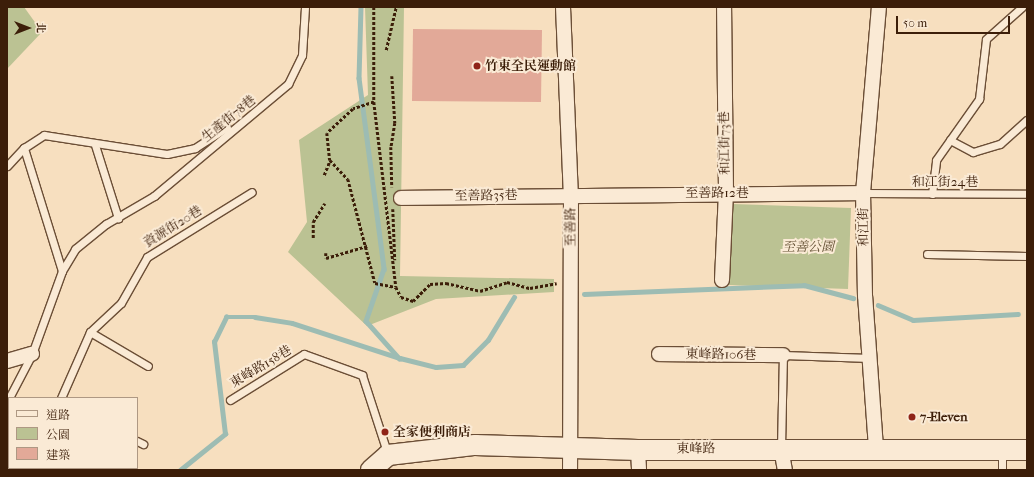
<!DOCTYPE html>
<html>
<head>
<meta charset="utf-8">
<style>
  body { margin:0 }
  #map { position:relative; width:1034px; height:477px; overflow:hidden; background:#f7dfbf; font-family:"IM FELL French Canon","Noto Serif TC",serif }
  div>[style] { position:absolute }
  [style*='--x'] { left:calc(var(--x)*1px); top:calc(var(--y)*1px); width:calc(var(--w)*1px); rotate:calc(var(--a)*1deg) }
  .green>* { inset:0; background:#bbc293 }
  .stream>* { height:4.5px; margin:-2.25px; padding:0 2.25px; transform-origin:2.25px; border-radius:2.25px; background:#9dbcb3 }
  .building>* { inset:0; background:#e2a998 }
  .path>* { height:2.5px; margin-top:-1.25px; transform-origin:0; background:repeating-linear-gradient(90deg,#3c1e09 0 3px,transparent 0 5px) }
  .roads { filter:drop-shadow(1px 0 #6b4e36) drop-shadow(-1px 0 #6b4e36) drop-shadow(0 1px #6b4e36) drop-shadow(0 -1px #6b4e36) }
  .lane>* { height:7px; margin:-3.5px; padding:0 3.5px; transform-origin:3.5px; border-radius:3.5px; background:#faead5 }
  .street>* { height:14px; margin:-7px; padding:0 7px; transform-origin:7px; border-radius:7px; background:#faead5 }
  .secondary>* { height:20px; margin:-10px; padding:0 10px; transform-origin:10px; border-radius:10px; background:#faead5 }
  .dots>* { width:11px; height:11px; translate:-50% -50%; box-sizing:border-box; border:2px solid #faead5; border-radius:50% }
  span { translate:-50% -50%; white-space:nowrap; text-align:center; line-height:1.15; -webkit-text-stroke:4px #faead5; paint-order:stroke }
  .poi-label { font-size:13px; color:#3c1e09; font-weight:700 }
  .left { translate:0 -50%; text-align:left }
  .street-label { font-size:13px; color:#3c1e09 }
  .park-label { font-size:13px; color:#624f32; font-style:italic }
  .frame { position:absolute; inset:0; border:8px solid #3c1e09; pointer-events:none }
  .legend { position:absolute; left:8px; top:397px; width:130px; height:72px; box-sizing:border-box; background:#faead5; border:1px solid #ae9883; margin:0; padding:5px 7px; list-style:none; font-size:12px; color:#3c1e09 }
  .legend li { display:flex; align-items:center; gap:8px; height:20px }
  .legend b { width:20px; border:1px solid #ae9883 }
  .north { position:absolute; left:8px; top:8px; width:40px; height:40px; -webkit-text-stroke:3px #faead5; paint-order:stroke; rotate:90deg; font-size:11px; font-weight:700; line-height:16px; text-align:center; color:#3c1e09 }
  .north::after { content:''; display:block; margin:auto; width:14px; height:18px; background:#3c1e09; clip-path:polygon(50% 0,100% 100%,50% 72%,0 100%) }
  .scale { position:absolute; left:896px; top:16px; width:114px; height:18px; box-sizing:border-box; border:2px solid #3c1e09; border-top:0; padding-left:5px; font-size:12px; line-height:14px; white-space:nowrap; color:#3c1e09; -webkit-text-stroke:3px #faead5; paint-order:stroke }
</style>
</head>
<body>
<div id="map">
  <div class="green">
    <i style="clip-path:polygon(7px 7px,24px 7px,42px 32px,7px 69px)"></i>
    <i style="clip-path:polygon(365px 7px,404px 7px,400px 276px,554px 279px,554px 292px,436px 299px,367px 326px,288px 252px,307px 222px,299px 140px,368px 95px)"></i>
    <i style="clip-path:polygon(732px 204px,851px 208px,848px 289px,729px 285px)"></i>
  </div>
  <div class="stream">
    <i style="--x:361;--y:7;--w:71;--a:91.6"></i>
    <i style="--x:359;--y:78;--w:193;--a:82.5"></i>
    <i style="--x:384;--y:269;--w:55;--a:109.1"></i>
    <i style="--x:366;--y:321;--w:50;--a:48.3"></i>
    <i style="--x:584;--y:294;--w:220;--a:-2.3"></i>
    <i style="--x:804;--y:285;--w:51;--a:14.9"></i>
    <i style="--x:878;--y:305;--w:38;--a:23"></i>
    <i style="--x:913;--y:320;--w:105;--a:-3.3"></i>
    <i style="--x:180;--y:470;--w:58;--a:-38.7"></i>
    <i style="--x:225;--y:434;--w:93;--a:-96.8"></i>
    <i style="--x:214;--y:342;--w:28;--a:-64"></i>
    <i style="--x:226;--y:317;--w:29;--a:0"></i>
    <i style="--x:255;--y:317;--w:37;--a:9"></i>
    <i style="--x:292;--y:323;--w:114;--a:18"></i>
    <i style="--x:400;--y:358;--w:37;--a:14"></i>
    <i style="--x:436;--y:367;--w:27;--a:-4"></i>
    <i style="--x:463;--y:365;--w:35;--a:-45"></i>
    <i style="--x:488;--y:340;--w:50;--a:-58.8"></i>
  </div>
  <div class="building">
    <i style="clip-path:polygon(413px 29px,542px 30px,541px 102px,412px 101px)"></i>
  </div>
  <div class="path">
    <i style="--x:374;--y:7;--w:95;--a:90"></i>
    <i style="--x:374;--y:102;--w:186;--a:83.2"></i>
    <i style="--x:396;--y:287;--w:11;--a:63"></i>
    <i style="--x:401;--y:297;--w:13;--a:18"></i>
    <i style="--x:413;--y:301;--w:24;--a:-45"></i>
    <i style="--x:430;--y:284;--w:16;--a:-4"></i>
    <i style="--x:446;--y:283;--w:35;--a:13"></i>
    <i style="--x:480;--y:291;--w:28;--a:-18"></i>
    <i style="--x:507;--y:282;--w:24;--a:15"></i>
    <i style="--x:530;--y:288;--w:27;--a:-10"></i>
    <i style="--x:386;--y:50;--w:44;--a:-76.9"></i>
    <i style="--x:392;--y:76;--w:47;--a:86.3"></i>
    <i style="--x:395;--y:123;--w:24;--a:99"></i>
    <i style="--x:391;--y:147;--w:40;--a:88.6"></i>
    <i style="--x:374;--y:102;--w:22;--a:162"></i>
    <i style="--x:353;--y:109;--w:35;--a:137"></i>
    <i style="--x:327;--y:133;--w:27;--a:84"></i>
    <i style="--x:330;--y:160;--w:26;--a:47"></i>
    <i style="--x:348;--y:179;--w:107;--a:75.4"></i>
    <i style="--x:375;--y:283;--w:21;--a:11"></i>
    <i style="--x:324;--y:175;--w:16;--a:-68"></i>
    <i style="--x:393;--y:209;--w:51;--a:87.8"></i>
    <i style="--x:313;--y:238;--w:16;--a:-90"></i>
    <i style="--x:313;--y:222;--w:22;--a:-58"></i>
    <i style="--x:326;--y:253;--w:5;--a:90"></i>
    <i style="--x:326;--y:258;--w:43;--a:-16.3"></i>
  </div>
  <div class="roads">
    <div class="lane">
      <i style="--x:950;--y:140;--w:26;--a:28"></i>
      <i style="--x:973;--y:152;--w:28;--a:-17"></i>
      <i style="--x:1000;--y:144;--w:36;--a:-42"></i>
      <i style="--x:95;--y:145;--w:77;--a:72.5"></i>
      <i style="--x:7;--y:166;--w:25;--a:-47"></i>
      <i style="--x:863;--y:193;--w:164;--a:0.3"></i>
      <i style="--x:932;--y:194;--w:34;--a:-83"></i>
      <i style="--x:936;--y:160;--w:75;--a:-54.8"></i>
      <i style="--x:979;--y:99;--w:60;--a:-83.3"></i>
      <i style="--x:986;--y:39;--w:48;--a:-41.6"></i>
      <i style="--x:927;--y:254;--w:100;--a:1.1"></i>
      <i style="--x:62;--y:271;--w:129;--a:-107.2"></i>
      <i style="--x:24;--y:148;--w:24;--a:-33"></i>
      <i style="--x:44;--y:135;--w:124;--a:8.8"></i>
      <i style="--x:167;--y:154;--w:29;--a:-12"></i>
      <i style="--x:195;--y:148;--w:38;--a:-33"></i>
      <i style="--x:90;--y:332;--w:67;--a:30.4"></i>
      <i style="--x:9;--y:398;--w:50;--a:-62.4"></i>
      <i style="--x:32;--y:354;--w:88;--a:-70.1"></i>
      <i style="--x:62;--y:271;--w:26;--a:-59"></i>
      <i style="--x:75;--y:249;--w:40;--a:-39"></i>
      <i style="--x:106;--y:224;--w:56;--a:-30.3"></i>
      <i style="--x:154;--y:196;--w:175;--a:-39.9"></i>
      <i style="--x:288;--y:84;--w:32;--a:-64"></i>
      <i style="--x:302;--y:55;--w:48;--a:-86.4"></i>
      <i style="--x:61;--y:398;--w:72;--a:-66.3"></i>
      <i style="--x:90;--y:332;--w:42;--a:-43.1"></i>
      <i style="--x:121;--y:303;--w:53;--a:-60.5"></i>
      <i style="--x:147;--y:257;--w:123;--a:-31.8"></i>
      <i style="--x:230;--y:400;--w:87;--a:-31.9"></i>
      <i style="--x:304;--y:354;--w:62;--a:19.9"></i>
      <i style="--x:362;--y:375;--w:84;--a:72"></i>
      <i style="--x:137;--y:441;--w:7;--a:27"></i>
      <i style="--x:781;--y:448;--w:93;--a:-88.8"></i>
      <i style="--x:783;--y:355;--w:87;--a:2"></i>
      <i style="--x:29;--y:470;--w:2;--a:-63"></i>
      <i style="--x:1002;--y:470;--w:18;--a:-90"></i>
    </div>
    <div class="street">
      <i style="--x:563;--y:7;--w:188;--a:87.6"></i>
      <i style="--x:571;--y:195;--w:275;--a:90.2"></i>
      <i style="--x:401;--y:198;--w:462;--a:-0.6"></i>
      <i style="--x:722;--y:280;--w:88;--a:-87.4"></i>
      <i style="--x:726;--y:192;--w:185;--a:-90.6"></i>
      <i style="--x:659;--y:354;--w:124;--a:0.5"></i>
      <i style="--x:7;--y:361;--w:26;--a:-16"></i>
      <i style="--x:781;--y:448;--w:22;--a:80"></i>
      <i style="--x:876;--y:448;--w:152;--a:-94.1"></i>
      <i style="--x:865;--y:296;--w:103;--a:-91.1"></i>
      <i style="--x:863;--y:193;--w:187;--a:-85.1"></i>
      <i style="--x:638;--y:450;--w:20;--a:87"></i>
    </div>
    <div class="secondary">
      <i style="--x:371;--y:470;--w:23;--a:-41"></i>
      <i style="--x:388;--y:455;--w:88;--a:-6.6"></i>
      <i style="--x:475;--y:445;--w:163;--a:1.8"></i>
      <i style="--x:638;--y:450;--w:389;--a:0"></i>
    </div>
  </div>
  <div class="dots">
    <i style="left:477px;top:66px;background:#8f2418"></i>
    <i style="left:912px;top:417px;background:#8f2418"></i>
    <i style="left:385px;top:432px;background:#8f2418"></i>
  </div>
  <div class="poi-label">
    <span class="left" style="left:485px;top:66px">竹東全民運動館</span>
    <span class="left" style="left:920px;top:417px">7-Eleven</span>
    <span class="left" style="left:393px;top:432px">全家便利商店</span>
  </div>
  <div class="street-label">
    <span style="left:229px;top:119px;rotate:-39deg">生產街78巷</span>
    <span style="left:725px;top:143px;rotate:-91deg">和江街73巷</span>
    <span style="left:945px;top:182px">和江街24巷</span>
    <span style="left:717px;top:193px">至善路12巷</span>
    <span style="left:486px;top:196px;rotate:-1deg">至善路35巷</span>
    <span style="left:173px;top:227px;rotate:-32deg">資源街20巷</span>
    <span style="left:571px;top:227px;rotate:-90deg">至善路</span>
    <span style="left:864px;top:227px;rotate:-91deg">和江街</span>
    <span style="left:721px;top:355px;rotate:1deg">東峰路106巷</span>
    <span style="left:261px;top:367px;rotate:-31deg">東峰路158巷</span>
    <span style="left:696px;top:449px;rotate:-1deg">東峰路</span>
  </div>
  <div class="park-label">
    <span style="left:808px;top:247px">至善公園</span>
  </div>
  <div class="frame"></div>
  <ul class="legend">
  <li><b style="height:5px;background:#faead5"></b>道路</li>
  <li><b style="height:11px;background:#bbc293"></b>公園</li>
  <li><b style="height:11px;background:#e2a998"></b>建築</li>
  </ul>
  <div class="north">北</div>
  <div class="scale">50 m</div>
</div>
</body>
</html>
